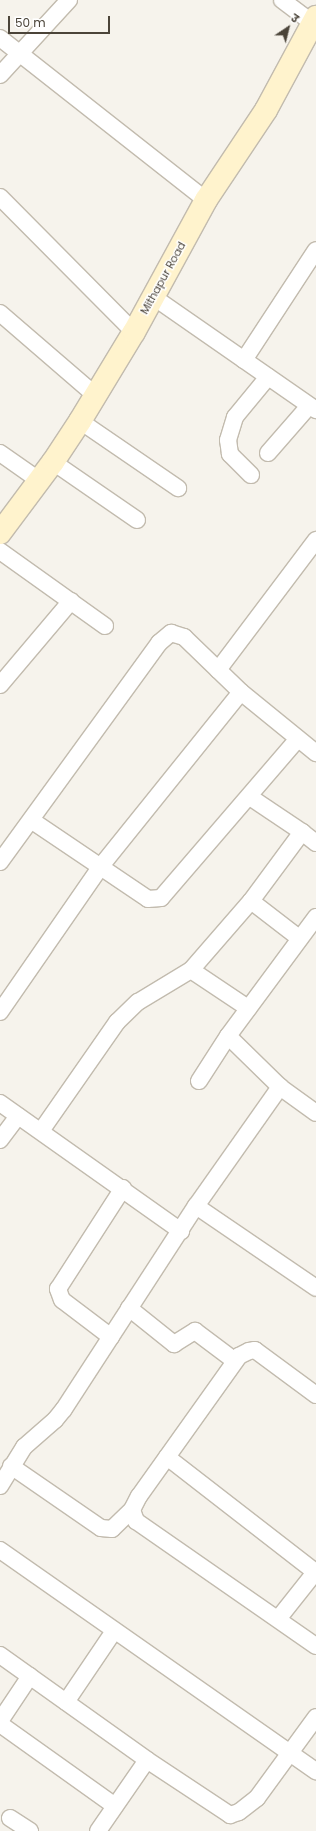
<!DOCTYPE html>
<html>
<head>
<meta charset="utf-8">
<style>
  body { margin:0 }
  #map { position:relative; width:316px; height:1831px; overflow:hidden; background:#f6f3ec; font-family:Poppins,"Noto Sans Devanagari",sans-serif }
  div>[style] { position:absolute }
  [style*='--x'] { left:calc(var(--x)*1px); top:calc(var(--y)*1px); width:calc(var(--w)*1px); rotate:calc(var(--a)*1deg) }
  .roads { filter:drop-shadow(1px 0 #c2bbae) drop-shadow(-1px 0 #c2bbae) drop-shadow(0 1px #c2bbae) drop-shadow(0 -1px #c2bbae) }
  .street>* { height:16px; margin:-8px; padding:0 8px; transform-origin:8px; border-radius:8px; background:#fff }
  .secondary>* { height:22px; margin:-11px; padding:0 11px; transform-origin:11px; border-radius:11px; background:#fff3cd }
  span { translate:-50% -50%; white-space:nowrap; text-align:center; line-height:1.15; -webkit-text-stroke:3px #fff; paint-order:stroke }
  .street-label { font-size:11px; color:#4b4439 }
  .north { position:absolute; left:268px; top:8px; width:40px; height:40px; -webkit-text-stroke:3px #fff; paint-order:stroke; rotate:35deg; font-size:11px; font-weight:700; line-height:16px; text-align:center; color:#4b4439 }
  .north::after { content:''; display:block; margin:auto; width:14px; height:18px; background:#4b4439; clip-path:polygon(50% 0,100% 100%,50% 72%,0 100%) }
  .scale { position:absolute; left:8px; top:16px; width:102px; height:18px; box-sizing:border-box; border:2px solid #4b4439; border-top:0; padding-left:5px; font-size:12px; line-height:14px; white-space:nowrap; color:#4b4439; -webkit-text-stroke:3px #fff; paint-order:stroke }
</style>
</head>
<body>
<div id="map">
  <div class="roads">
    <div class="street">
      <i style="--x:282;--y:0;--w:39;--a:37"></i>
      <i style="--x:0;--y:38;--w:262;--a:38.2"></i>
      <i style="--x:0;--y:75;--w:102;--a:-47.4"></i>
      <i style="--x:0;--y:197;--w:190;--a:45.2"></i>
      <i style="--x:152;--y:296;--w:200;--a:34.8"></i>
      <i style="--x:0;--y:313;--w:125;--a:40.8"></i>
      <i style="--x:244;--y:360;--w:131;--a:-56.8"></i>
      <i style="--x:80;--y:421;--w:119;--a:34.4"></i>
      <i style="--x:0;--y:453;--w:49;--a:35"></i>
      <i style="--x:268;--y:453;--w:62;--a:-48.9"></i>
      <i style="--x:53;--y:462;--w:102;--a:34.6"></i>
      <i style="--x:251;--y:475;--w:30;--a:-135"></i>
      <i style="--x:230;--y:454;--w:14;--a:-98"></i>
      <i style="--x:228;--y:440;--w:24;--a:-73"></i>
      <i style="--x:235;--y:417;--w:52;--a:-50.5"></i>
      <i style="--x:0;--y:551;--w:129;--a:35.5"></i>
      <i style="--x:218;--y:670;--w:163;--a:-53"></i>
      <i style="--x:0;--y:685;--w:110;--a:-49.8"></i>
      <i style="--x:250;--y:797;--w:63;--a:33.9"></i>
      <i style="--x:31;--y:820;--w:141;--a:34"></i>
      <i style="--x:148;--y:899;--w:13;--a:-4"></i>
      <i style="--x:161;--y:898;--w:210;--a:-49.3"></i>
      <i style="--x:0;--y:862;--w:271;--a:-54"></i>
      <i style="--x:159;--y:643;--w:16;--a:-40"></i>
      <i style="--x:171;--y:633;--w:14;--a:17"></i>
      <i style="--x:184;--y:637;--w:79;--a:44"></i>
      <i style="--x:241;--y:692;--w:97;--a:39.1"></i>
      <i style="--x:251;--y:901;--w:61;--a:37.6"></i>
      <i style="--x:191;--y:970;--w:69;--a:33.7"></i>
      <i style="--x:0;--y:1012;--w:178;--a:-55.3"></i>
      <i style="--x:101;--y:866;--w:223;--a:-51.2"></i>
      <i style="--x:228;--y:1036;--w:73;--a:44.4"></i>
      <i style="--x:280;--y:1087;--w:44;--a:35.8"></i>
      <i style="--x:199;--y:1081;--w:54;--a:-57.2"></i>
      <i style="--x:228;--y:1036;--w:148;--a:-53.5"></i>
      <i style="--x:0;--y:1103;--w:222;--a:35.3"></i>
      <i style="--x:41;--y:1131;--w:133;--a:-55.1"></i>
      <i style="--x:117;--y:1022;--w:29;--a:-44"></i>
      <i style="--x:138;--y:1002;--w:62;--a:-31.1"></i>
      <i style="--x:191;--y:970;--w:91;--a:-49"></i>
      <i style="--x:251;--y:901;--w:86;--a:-53.5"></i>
      <i style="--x:302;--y:832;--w:18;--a:38"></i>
      <i style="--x:0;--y:1140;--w:30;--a:-53"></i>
      <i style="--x:196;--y:1206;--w:145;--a:34.3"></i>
      <i style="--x:129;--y:1308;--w:58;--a:38.7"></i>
      <i style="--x:174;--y:1344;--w:25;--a:-32"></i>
      <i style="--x:195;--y:1331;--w:50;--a:36.9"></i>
      <i style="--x:111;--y:1337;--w:61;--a:-142.9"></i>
      <i style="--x:62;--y:1300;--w:12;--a:-110"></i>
      <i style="--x:58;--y:1289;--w:120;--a:-57.2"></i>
      <i style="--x:316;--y:1395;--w:76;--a:-143.6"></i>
      <i style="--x:255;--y:1350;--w:6;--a:171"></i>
      <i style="--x:249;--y:1351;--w:11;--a:153"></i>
      <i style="--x:239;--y:1356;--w:172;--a:125.5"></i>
      <i style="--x:139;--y:1496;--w:16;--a:117"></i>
      <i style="--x:132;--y:1510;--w:12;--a:70"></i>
      <i style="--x:136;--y:1521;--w:219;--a:34.8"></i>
      <i style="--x:167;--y:1457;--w:187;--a:37.8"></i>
      <i style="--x:11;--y:1466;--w:109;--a:34.6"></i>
      <i style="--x:101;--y:1528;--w:11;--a:5"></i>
      <i style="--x:112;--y:1529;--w:28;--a:-44"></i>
      <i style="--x:0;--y:1486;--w:46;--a:-58.4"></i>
      <i style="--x:24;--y:1447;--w:41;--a:-41.1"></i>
      <i style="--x:55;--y:1420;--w:14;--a:-51"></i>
      <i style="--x:64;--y:1409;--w:242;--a:-57"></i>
      <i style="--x:196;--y:1206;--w:146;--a:-54.8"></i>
      <i style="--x:0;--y:1550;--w:386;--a:35"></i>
      <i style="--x:278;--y:1619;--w:61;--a:-51.6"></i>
      <i style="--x:0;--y:1655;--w:181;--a:35.5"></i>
      <i style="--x:147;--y:1760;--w:100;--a:33.5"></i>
      <i style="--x:230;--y:1815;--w:9;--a:-18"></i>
      <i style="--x:239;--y:1812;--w:23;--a:-38"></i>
      <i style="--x:257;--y:1798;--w:100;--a:-53.9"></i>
      <i style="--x:66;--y:1702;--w:86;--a:-55.9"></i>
      <i style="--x:0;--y:1721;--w:54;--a:-56.3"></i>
      <i style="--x:0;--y:1724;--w:141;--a:35.5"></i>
      <i style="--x:10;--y:1818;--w:24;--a:33"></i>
      <i style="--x:98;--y:1831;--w:86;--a:-55.4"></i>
    </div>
    <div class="secondary">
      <i style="--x:0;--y:533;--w:89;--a:-53.3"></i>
      <i style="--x:53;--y:462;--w:49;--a:-56.6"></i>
      <i style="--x:80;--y:421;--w:104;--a:-58.8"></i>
      <i style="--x:134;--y:332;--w:150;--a:-61.4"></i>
      <i style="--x:206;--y:200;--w:108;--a:-56.3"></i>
      <i style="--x:266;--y:110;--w:106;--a:-61.7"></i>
    </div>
  </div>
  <div class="street-label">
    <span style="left:163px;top:278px;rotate:-61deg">Mithapur Road</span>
  </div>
  <div class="north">उ</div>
  <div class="scale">50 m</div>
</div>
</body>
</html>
